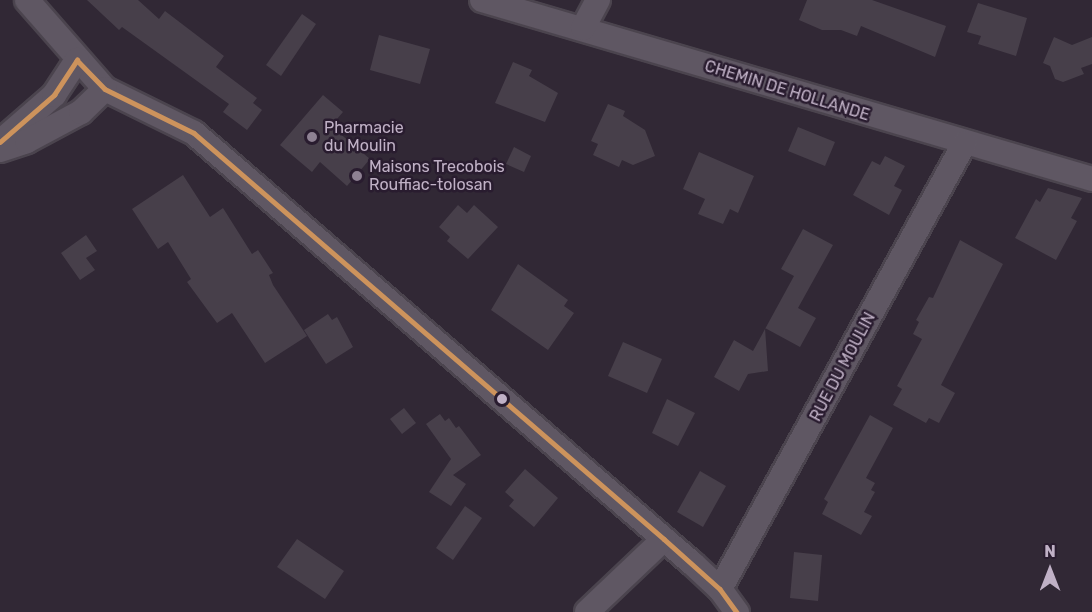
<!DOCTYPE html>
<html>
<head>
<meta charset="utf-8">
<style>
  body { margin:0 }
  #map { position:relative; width:1092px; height:612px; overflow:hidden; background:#312835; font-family:Rubik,sans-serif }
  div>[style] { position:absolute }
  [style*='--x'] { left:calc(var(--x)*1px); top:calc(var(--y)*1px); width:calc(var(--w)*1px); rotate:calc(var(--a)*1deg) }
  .building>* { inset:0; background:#473f4a }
  .roads { filter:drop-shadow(2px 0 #4b444e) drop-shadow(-2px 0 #4b444e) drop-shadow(0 2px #4b444e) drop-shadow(0 -2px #4b444e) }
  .minor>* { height:24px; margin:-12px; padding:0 12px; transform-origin:12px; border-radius:12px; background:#5f5763 }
  .bus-1>* { height:4.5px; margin:-2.25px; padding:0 2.25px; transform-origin:2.25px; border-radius:2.25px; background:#cd935c }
  .dots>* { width:16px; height:16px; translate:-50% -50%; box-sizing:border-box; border:3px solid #291c2f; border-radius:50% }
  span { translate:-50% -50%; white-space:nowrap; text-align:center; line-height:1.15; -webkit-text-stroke:5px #291c2f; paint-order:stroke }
  .street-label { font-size:16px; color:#c0b1c6 }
  .poi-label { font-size:16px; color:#c0b1c6 }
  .left { translate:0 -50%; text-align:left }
  .north { position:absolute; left:1020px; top:540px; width:60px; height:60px; -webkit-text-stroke:4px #291c2f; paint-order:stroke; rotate:0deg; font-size:16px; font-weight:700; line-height:24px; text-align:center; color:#c0b1c6 }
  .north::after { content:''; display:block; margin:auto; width:21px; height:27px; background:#c0b1c6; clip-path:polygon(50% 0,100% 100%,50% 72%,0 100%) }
</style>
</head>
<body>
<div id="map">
  <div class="building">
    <i style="clip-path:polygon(87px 0,138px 0,159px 19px,165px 11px,224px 56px,216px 67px,257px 98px,253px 103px,262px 110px,247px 130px,223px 112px,229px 104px,122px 27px,119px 30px)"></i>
    <i style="clip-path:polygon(807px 0,872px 0,946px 26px,935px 57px,861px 26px,857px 36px,841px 30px,822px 30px,799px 20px)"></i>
    <i style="clip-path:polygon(978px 3px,1027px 18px,1016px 56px,978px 44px,981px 36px,967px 32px)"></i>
    <i style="clip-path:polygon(302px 14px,316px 24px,281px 76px,266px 65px)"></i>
    <i style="clip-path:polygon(379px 35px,430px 49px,420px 84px,370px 70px)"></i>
    <i style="clip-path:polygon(1054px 37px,1072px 45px,1092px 37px,1092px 64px,1081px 68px,1084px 74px,1063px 82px,1055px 79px,1050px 66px,1043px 63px)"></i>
    <i style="clip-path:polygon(513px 62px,532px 70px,529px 76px,558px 93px,545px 122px,495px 103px)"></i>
    <i style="clip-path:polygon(323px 95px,343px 112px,331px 126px,370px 159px,347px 186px,320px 162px,312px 172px,280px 145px)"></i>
    <i style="clip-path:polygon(608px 104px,625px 111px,623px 116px,645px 130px,655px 156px,633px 165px,622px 160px,619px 167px,593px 155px,598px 144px,591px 141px)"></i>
    <i style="clip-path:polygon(798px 127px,835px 142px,825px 166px,788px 151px)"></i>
    <i style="clip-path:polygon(514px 147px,531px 156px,524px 172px,506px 164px)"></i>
    <i style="clip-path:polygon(699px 152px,754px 176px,738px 213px,730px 209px,723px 224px,698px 214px,705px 199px,683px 189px)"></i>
    <i style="clip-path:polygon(885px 156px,905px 166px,894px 186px,902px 190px,889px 215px,853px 195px,872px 161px,880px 165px)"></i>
    <i style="clip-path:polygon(183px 175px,210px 217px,223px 208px,252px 254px,258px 250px,273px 273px,269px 275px,273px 285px,307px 336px,265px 363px,232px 313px,217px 323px,187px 282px,191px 279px,168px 242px,158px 249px,132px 209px)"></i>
    <i style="clip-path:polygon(1048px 188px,1082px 198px,1071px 218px,1077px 221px,1056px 260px,1015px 238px,1036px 199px,1040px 202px)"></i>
    <i style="clip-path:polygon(458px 205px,467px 213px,474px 205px,498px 227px,468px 259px,447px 241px,450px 237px,439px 227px)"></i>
    <i style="clip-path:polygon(803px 229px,833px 245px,798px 308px,816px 318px,800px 347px,765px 328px,768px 371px,748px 374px,739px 391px,714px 377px,734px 340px,753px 351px,794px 276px,781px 269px)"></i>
    <i style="clip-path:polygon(86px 235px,97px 251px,86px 258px,95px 270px,80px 280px,61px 253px)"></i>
    <i style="clip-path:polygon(960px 240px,1003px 264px,941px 385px,955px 393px,939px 423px,929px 418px,926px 423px,893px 405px,902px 389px,897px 386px,922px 339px,913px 334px,919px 322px,916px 320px,929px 297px,933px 298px)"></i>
    <i style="clip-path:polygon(518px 264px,568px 300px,564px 306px,574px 313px,548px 350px,491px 310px)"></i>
    <i style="clip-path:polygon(328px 314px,332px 320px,337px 317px,353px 347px,326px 364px,304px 330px)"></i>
    <i style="clip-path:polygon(623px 342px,662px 359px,647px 393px,608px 376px)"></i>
    <i style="clip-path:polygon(667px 399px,695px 413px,678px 446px,652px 433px)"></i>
    <i style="clip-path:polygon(404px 408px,416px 423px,402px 434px,390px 419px)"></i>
    <i style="clip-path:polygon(440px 414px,445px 421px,449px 418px,456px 428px,459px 426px,481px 455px,453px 475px,466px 484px,451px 506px,429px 492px,451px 459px,426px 424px)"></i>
    <i style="clip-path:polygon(870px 415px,893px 428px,866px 478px,875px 483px,871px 490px,875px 492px,864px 512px,872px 516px,861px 535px,822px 514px,828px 502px,824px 499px)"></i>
    <i style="clip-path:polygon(525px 469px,558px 498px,534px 527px,509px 506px,514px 500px,505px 492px)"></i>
    <i style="clip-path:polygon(700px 471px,726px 486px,703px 527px,677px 512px)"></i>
    <i style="clip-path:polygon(465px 506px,482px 518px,453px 560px,436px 548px)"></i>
    <i style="clip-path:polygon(297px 539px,344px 571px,325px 599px,277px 567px)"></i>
    <i style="clip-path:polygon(794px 552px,822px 555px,818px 601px,790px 598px)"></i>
  </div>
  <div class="roads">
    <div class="minor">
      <i style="--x:27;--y:0;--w:118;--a:48.8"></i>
      <i style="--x:105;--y:89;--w:99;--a:26.3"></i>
      <i style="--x:194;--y:133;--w:659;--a:40.82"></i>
      <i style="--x:693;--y:564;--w:37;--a:43"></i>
      <i style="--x:720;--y:589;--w:29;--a:54"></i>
      <i style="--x:482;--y:0;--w:636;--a:16.35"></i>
      <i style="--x:583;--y:28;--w:32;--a:-62"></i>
      <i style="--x:0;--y:142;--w:72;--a:-41"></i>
      <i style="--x:54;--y:95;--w:42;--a:-56.7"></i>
      <i style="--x:0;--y:150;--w:28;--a:-18"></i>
      <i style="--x:27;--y:141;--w:61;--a:-28.2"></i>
      <i style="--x:81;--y:112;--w:33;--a:-44"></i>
      <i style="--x:720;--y:589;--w:508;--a:-61.26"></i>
      <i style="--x:587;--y:612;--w:106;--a:-43.5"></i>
    </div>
  </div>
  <div class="bus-1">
    <i style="--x:0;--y:142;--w:72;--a:-41"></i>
    <i style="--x:54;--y:95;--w:42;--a:-56.7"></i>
    <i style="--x:77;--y:60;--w:40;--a:46"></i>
    <i style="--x:105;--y:89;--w:99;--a:26.3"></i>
    <i style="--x:194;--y:133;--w:621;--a:40.82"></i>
    <i style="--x:664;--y:539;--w:75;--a:41.8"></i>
    <i style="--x:720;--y:589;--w:29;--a:54"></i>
  </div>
  <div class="dots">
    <i style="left:312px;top:137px;background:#8e8193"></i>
    <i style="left:357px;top:176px;background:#8e8193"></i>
    <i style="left:502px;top:399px;background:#c0b1c6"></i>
  </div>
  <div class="street-label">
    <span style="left:787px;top:91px;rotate:17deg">CHEMIN DE HOLLANDE</span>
    <span style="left:843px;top:367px;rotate:-62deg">RUE DU MOULIN</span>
  </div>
  <div class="poi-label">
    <span class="left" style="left:324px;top:137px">Pharmacie<br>du Moulin</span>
    <span class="left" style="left:369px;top:176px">Maisons Trecobois<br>Rouffiac-tolosan</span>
  </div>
  <div class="north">N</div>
</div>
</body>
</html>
